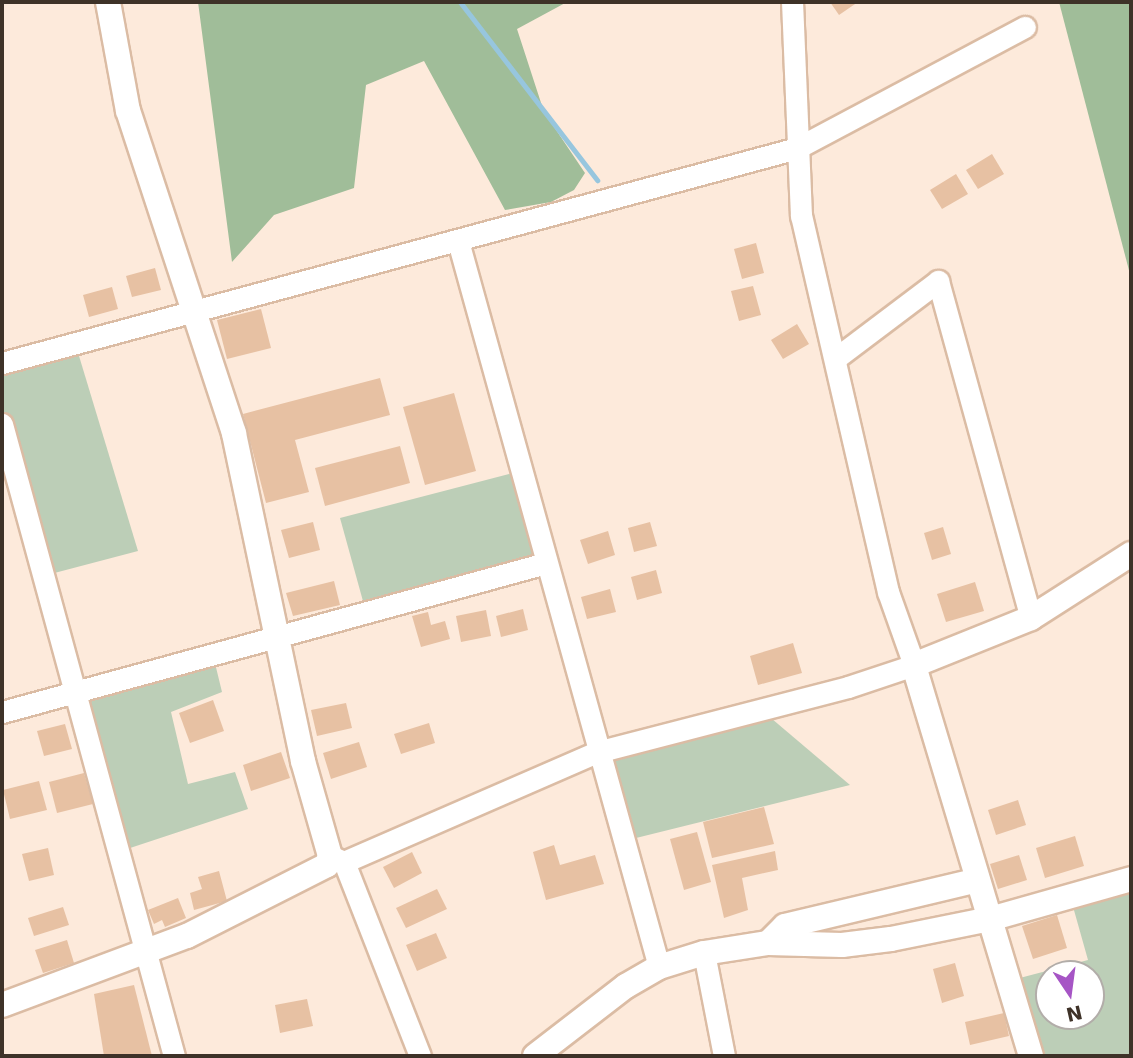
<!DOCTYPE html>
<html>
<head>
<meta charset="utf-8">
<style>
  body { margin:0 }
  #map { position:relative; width:1133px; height:1058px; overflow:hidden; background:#fdeadb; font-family:"DejaVu Sans",sans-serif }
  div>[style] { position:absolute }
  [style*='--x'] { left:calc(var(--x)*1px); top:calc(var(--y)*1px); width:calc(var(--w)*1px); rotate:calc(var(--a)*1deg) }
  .green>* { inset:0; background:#bcceb7 }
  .forest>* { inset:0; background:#a0bd99 }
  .stream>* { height:5px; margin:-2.5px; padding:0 2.5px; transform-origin:2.5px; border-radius:2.5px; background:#97c6de }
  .building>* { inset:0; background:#e7c1a3 }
  .roads { filter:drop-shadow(2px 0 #dbbca4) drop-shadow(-2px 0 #dbbca4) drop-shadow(0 2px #dbbca4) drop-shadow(0 -2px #dbbca4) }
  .minor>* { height:21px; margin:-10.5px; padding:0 10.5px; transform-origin:10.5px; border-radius:10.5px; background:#fff }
  .tertiary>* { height:24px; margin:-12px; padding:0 12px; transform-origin:12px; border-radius:12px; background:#fff }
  span { translate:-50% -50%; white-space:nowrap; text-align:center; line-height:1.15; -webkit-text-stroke:7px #fff; paint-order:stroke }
  .frame { position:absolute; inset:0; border:4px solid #3e3228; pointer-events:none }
  .north { position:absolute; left:1035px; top:960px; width:70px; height:70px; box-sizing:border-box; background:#fff; border:2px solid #b2ada9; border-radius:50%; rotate:167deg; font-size:19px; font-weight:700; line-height:28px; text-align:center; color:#3e3228 }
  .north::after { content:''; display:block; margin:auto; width:24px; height:32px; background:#a655c5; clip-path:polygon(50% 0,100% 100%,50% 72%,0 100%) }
</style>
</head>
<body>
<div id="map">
  <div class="green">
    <i style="clip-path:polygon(76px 346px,138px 551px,43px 576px,2px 424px,2px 363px)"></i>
    <i style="clip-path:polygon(521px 471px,540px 564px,366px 612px,340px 518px)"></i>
    <i style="clip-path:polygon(213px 655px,222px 692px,171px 712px,188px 784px,235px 772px,248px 809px,118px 852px,74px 693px)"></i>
    <i style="clip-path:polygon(765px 713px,850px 785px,632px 839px,600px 761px)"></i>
    <i style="clip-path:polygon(evenodd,1131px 879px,1131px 1056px,1031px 1056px,1008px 981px,1088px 960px,1070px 896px,1131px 879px,1049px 974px,1091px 974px,1091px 1016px,1049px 1016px,1049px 974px)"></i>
  </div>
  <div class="forest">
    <i style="clip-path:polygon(567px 2px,517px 29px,544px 112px,585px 173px,574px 190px,551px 202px,505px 210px,424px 61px,366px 85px,354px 188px,274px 215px,232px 262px,198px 2px)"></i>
    <i style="clip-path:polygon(1059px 2px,1131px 2px,1131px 278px)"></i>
  </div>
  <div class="stream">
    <i style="--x:460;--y:2;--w:225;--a:52.4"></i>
  </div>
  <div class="building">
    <i style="clip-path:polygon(830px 2px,858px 2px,839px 15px)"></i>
    <i style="clip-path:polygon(992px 154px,1004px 174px,978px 189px,966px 170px)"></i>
    <i style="clip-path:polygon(956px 174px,968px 194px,942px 209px,930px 190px)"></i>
    <i style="clip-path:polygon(756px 243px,764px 273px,742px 279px,734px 249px)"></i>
    <i style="clip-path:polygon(155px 268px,161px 290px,132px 297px,126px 276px)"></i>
    <i style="clip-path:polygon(753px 286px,761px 315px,739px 321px,731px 291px)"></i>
    <i style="clip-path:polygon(112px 287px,118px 309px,89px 317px,83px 295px)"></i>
    <i style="clip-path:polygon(261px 309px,271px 348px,227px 359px,217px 320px)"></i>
    <i style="clip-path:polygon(797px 324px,809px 344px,783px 359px,771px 340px)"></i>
    <i style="clip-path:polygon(380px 378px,390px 415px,295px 440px,309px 492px,266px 503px,243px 414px)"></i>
    <i style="clip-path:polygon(454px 393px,476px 471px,425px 485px,403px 407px)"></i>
    <i style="clip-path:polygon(400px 446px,410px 483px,325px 506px,315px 468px)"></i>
    <i style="clip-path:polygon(313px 522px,320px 550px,289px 558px,281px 530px)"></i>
    <i style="clip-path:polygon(650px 522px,657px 546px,634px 552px,628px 528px)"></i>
    <i style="clip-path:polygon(943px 527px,951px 554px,932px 560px,924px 533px)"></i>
    <i style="clip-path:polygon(608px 531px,615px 555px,588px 564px,580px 540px)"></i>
    <i style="clip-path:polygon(656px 570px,662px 593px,637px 600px,631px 577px)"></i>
    <i style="clip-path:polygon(334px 581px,340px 605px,293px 616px,286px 593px)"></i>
    <i style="clip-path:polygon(975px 582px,984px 611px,946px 622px,937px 594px)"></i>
    <i style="clip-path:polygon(610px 589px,616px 612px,587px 619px,581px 597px)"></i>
    <i style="clip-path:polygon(523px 609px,528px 630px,501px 637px,496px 616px)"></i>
    <i style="clip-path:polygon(486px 610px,491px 636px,461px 642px,456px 616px)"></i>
    <i style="clip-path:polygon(428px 612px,431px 625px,445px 621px,450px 639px,421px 647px,412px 616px)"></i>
    <i style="clip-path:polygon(793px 643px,802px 673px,758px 685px,750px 656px)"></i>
    <i style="clip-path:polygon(213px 700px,224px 731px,190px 743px,179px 713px)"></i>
    <i style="clip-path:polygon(346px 703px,352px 728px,317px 736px,311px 710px)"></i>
    <i style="clip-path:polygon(429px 723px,435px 743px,401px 754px,394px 734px)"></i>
    <i style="clip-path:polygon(65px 724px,72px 749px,44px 756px,37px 731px)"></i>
    <i style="clip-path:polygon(359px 742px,367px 767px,331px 779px,323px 753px)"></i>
    <i style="clip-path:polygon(281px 752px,290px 778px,251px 791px,243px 765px)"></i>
    <i style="clip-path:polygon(84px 773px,93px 804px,57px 813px,49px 782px)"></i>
    <i style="clip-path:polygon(39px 781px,47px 810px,10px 819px,3px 790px)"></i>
    <i style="clip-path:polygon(1018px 800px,1026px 825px,996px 835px,988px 810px)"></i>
    <i style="clip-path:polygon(764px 807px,774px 844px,712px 858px,703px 822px)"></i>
    <i style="clip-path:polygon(697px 832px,711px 882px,684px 890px,670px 839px)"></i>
    <i style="clip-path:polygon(1075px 836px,1084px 866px,1045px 878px,1036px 848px)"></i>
    <i style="clip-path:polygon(554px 845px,560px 865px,595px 855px,604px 884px,546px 900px,533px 852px)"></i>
    <i style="clip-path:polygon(48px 848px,54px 875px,29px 881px,22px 854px)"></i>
    <i style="clip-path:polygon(775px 851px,778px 870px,742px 878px,748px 910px,724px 918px,712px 865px)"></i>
    <i style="clip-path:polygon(412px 852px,422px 873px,394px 888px,383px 867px)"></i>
    <i style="clip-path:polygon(1019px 855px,1027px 880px,998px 889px,990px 864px)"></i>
    <i style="clip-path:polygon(219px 871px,227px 901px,194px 910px,190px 893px,202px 889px,198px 877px)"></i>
    <i style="clip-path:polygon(437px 889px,447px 909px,406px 928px,396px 908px)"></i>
    <i style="clip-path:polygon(178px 898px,186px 918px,165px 927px,162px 920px,154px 924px,148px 910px)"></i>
    <i style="clip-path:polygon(63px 907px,69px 925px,34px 936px,28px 918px)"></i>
    <i style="clip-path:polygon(1057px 915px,1067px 948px,1033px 959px,1022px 926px)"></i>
    <i style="clip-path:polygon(436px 933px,447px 958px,417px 971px,406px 945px)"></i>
    <i style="clip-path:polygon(67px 940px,74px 963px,43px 973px,35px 950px)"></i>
    <i style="clip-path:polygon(955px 963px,964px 996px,942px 1003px,933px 969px)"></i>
    <i style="clip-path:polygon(134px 985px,152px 1056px,104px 1056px,94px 994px)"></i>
    <i style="clip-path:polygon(307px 999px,313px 1026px,280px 1033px,275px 1005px)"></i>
    <i style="clip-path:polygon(1004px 1013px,1009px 1036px,970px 1045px,965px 1022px)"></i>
  </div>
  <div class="roads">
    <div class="minor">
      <i style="--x:458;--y:241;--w:753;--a:74.52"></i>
      <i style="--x:836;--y:358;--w:128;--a:-37"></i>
      <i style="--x:938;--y:281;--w:350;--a:74.6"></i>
      <i style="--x:2;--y:363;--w:824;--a:-15.13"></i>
      <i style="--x:797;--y:148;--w:258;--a:-28"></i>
      <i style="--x:2;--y:424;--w:655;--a:74.78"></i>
      <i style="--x:2;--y:712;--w:564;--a:-15.32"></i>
      <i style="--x:330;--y:856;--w:15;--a:23"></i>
      <i style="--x:344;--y:862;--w:276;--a:-23.5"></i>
      <i style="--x:597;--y:752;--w:259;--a:-14.5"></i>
      <i style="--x:848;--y:687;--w:70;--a:-18.4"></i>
      <i style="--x:914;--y:665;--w:77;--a:-109.6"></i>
      <i style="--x:888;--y:592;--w:386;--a:-103"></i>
      <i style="--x:801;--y:216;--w:214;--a:-92.4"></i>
      <i style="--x:344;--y:862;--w:208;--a:68.6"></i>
      <i style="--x:704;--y:953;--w:105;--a:79"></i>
    </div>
    <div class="tertiary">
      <i style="--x:768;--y:943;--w:24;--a:-45"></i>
      <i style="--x:785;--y:926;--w:198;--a:-13.4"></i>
      <i style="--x:2;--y:1005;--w:197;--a:-20.5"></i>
      <i style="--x:187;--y:936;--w:157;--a:-26.9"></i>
      <i style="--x:327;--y:865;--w:9;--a:-72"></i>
      <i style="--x:330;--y:856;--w:99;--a:-105.9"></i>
      <i style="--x:303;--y:761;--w:335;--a:-101.9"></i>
      <i style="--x:234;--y:433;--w:339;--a:-108.2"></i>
      <i style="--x:128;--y:111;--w:111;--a:-100.4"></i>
      <i style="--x:535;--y:1056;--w:115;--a:-37.6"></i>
      <i style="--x:626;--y:986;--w:38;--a:-30"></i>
      <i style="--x:659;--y:967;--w:47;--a:-17.3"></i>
      <i style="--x:704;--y:953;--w:65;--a:-8.9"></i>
      <i style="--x:768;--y:943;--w:74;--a:1.5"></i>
      <i style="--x:842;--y:945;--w:49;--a:-7"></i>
      <i style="--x:891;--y:939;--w:101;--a:-11.4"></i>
      <i style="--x:990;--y:919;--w:147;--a:-15.8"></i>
      <i style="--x:1031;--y:1056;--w:408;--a:-106.7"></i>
      <i style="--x:914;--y:665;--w:126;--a:-21.9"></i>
      <i style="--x:1031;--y:618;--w:119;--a:-32.6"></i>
    </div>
  </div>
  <div class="frame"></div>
  <div class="north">N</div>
</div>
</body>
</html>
